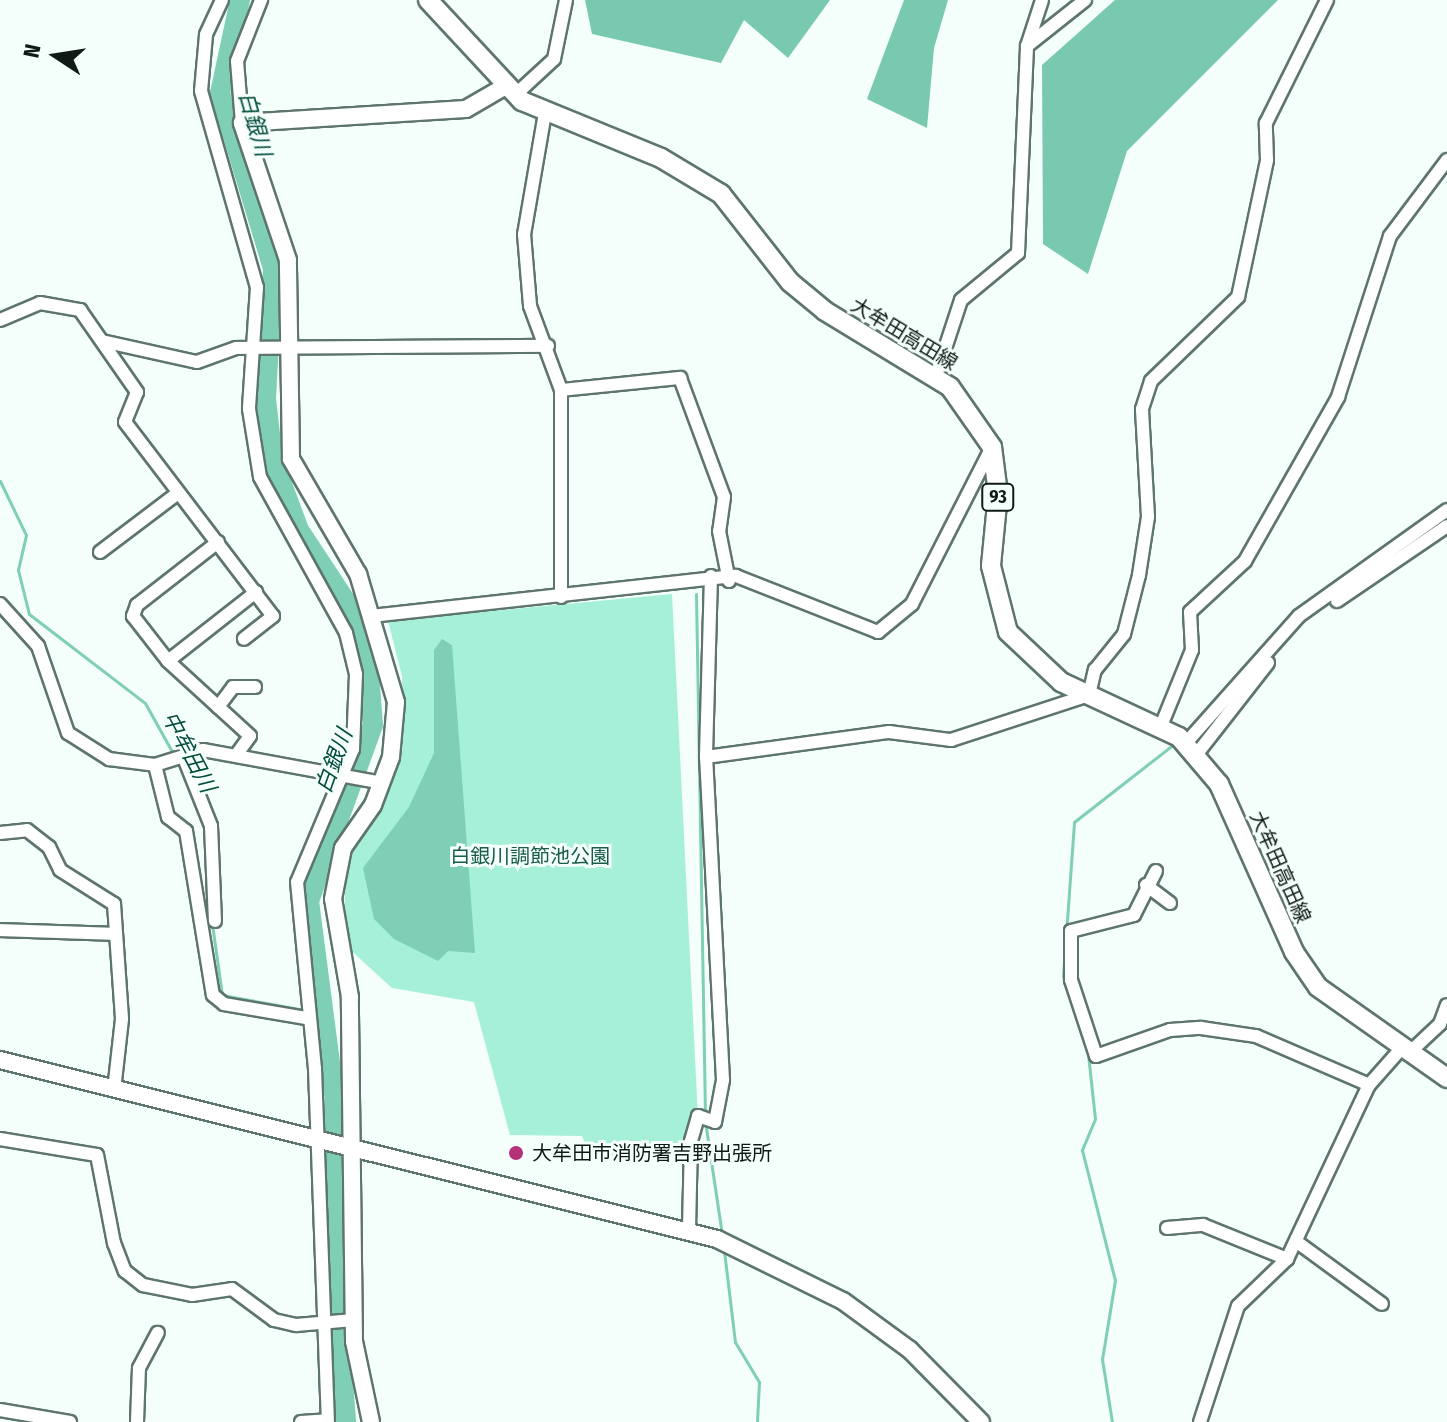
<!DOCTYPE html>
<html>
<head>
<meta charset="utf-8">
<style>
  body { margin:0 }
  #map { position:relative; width:1447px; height:1422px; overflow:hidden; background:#f4fefa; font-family:"Fira Sans Condensed","Noto Sans JP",sans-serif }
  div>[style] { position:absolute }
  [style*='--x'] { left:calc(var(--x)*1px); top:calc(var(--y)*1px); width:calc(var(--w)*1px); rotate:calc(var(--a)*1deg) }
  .green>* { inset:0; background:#a6efd8 }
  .forest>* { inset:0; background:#78c9b0 }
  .water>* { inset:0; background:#7ecfb6 }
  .stream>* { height:3px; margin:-1.5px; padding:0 1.5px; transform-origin:1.5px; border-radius:1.5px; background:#7ecfb6 }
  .river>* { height:20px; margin:-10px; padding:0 10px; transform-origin:10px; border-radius:10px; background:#7ecfb6 }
  .roads { filter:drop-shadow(2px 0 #5e756d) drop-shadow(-2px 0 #5e756d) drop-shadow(0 2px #5e756d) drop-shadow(0 -2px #5e756d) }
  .street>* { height:12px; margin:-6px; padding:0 6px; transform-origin:6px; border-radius:6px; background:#fff }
  .secondary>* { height:16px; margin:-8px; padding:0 8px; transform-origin:8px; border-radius:8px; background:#fff }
  .primary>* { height:18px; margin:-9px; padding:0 9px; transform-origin:9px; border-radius:9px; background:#fff }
  .dots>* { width:22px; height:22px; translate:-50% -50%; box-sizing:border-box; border:4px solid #f4fefa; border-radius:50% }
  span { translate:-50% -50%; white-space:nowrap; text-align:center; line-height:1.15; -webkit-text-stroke:6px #f4fefa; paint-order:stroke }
  .shield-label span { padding:2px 6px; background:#f4fefa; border:2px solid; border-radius:6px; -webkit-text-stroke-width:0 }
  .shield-label { font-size:18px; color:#101916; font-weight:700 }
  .street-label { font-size:20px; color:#101916 }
  .park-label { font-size:20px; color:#1a5b4b }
  .poi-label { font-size:20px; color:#101916 }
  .left { translate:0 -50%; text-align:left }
  .water-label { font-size:22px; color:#044d3d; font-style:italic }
  .north { position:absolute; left:16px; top:16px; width:80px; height:80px; -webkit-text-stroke:6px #f4fefa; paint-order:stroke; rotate:282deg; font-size:22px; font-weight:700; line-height:32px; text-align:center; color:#101916 }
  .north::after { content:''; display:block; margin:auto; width:28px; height:36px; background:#101916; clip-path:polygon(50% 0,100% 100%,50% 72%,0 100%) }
</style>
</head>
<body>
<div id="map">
  <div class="green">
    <i style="clip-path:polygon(672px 594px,699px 1139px,637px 1156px,590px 1156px,582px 1136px,510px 1135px,474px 1002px,392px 988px,346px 946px,344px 864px,389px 785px,403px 738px,402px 676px,388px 621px)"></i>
  </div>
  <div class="forest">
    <i style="clip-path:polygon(585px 0,830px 0,788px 58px,744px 20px,721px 63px,592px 34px)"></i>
    <i style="clip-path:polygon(904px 0,948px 0,934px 48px,927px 128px,867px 99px)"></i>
    <i style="clip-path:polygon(1115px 0,1278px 0,1127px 151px,1088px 274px,1043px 244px,1042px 65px)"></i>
  </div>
  <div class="water">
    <i style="clip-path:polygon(442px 639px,452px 645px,475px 953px,448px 951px,438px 961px,394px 939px,374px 919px,363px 868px,409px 807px,434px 753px,434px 650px)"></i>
  </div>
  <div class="stream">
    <i style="--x:0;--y:481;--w:60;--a:64.3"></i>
    <i style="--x:26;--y:535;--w:36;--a:103"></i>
    <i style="--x:18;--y:570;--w:45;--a:76"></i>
    <i style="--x:29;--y:614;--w:146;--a:37.5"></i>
    <i style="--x:145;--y:703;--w:62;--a:60.9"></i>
    <i style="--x:696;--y:594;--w:519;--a:89.01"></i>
    <i style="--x:1276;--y:633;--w:40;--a:-45"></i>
    <i style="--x:212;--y:924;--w:72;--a:82"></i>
    <i style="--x:222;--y:995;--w:84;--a:10.2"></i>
    <i style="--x:312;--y:1012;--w:15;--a:8"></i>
    <i style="--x:1083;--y:1034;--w:61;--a:-109"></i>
    <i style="--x:1063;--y:976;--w:154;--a:-85.9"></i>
    <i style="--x:1074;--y:822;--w:127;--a:-38"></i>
    <i style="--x:1087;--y:1045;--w:74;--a:83.8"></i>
    <i style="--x:1095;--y:1119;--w:34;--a:113"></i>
    <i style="--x:1082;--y:1150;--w:134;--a:75.8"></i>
    <i style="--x:1115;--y:1280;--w:80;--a:99.3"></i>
    <i style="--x:1102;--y:1359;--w:64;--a:81"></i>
    <i style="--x:705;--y:1121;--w:115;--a:81.5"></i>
    <i style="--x:724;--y:1251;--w:92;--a:83.1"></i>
    <i style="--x:735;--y:1342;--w:47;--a:59"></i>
    <i style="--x:759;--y:1382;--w:40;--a:92.9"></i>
  </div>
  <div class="river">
    <i style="--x:240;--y:0;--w:95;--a:102.1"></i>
    <i style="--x:220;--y:93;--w:184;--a:73.2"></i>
    <i style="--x:273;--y:269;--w:130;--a:93.1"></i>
    <i style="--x:266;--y:399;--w:61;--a:83.5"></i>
    <i style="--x:273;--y:460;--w:75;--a:69.6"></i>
    <i style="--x:299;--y:530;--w:95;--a:56.6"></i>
    <i style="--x:351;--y:609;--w:53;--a:71.2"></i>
    <i style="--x:368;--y:659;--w:66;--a:85.7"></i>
    <i style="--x:373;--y:725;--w:187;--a:110"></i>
    <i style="--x:309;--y:901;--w:202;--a:82.6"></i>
    <i style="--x:335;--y:1101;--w:154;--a:90.7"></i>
    <i style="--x:333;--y:1255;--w:168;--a:85.5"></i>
  </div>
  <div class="roads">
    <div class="street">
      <i style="--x:222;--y:0;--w:38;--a:115"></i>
      <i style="--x:206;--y:35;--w:56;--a:95.1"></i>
      <i style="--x:201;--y:91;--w:204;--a:74.1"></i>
      <i style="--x:257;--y:287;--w:122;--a:93.8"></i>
      <i style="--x:249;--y:409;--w:69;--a:80.8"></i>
      <i style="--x:260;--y:477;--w:178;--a:61.1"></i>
      <i style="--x:346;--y:633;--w:42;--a:76.3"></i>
      <i style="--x:356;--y:674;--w:75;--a:92.3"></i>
      <i style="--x:353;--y:749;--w:144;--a:112.8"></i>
      <i style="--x:297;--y:882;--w:188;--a:84.5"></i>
      <i style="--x:315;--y:1069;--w:353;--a:87.9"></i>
      <i style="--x:1027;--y:46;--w:74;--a:-38.4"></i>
      <i style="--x:515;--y:95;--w:53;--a:-42.7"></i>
      <i style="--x:554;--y:59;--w:60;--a:-78.5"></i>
      <i style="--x:545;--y:113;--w:123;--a:99.8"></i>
      <i style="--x:524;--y:234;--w:72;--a:85.2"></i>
      <i style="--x:530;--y:306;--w:90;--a:69.7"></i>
      <i style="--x:561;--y:390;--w:207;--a:90"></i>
      <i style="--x:242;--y:123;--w:62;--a:-94.6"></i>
      <i style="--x:237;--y:61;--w:66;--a:-68.5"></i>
      <i style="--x:0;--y:320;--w:43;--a:-23"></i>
      <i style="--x:40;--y:303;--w:41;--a:9.9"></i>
      <i style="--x:80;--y:310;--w:100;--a:55.2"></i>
      <i style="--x:137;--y:392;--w:32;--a:112"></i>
      <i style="--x:125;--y:422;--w:244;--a:52.7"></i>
      <i style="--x:273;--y:616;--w:37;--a:142"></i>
      <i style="--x:102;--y:341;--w:97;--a:12.5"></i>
      <i style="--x:197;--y:362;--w:41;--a:-19.7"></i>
      <i style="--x:236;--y:348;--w:312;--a:-0.4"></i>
      <i style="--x:936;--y:376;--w:80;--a:-71.8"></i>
      <i style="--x:961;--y:300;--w:74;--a:-39.5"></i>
      <i style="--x:1018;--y:253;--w:207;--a:-87.5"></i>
      <i style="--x:1027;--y:46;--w:48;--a:-71.9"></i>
      <i style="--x:561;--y:390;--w:120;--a:-5.8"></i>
      <i style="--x:680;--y:378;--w:127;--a:69.7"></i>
      <i style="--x:724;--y:497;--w:34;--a:98"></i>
      <i style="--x:719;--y:531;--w:51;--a:78.7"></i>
      <i style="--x:218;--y:542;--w:103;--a:142.1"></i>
      <i style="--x:137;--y:605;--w:12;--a:110"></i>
      <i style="--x:133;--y:616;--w:57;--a:52.1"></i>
      <i style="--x:168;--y:661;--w:111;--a:42.4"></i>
      <i style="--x:250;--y:736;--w:24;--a:126"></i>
      <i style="--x:100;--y:552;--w:98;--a:-37.1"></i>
      <i style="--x:711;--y:576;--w:181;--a:91.6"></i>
      <i style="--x:706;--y:757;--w:185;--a:-7.8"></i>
      <i style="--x:889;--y:732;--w:63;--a:7.4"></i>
      <i style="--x:951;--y:740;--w:145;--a:-18.1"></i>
      <i style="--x:1089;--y:695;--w:26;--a:-77"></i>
      <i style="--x:1095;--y:670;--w:46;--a:-51.1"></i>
      <i style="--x:1124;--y:634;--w:61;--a:-75.7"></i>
      <i style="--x:1139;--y:575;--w:59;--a:-81.2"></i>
      <i style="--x:1148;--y:517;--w:108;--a:-93.2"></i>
      <i style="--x:1142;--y:409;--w:29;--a:-72"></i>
      <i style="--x:1151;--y:381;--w:121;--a:-44"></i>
      <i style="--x:1238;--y:297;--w:140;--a:-78"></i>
      <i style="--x:1267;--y:160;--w:37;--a:-92"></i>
      <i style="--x:1266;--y:123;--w:137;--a:-63.6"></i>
      <i style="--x:1337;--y:601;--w:133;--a:-34.3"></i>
      <i style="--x:0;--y:604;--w:57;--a:47.9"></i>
      <i style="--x:38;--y:646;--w:92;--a:71"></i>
      <i style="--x:68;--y:733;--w:49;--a:32.4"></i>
      <i style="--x:109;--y:759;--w:46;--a:7.4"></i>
      <i style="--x:155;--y:765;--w:50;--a:-17.4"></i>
      <i style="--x:203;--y:750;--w:182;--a:10.4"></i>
      <i style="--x:371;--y:616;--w:367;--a:-6.3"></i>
      <i style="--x:736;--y:576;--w:153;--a:21.5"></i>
      <i style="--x:878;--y:632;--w:44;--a:-39.5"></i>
      <i style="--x:912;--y:604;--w:176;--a:-63"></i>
      <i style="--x:168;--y:661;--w:112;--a:-38.1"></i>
      <i style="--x:218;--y:707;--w:25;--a:-53"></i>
      <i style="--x:233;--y:687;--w:22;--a:0"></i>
      <i style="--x:1161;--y:726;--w:82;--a:-67.8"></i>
      <i style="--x:1192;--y:650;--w:38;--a:-93"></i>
      <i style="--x:1190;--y:612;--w:75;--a:-42.8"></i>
      <i style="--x:1245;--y:561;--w:189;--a:-60.4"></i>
      <i style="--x:1338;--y:397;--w:169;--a:-72.1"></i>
      <i style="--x:1390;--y:236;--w:95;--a:-53.1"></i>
      <i style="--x:1185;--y:744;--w:171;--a:-48.3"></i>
      <i style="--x:1299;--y:616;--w:182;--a:-35.6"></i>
      <i style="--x:1196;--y:755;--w:117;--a:-52"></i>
      <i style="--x:184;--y:758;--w:73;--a:68.3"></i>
      <i style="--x:211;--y:826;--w:95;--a:87.6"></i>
      <i style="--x:155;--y:765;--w:54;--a:76"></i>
      <i style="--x:168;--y:817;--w:23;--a:38"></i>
      <i style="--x:186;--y:831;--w:166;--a:80.7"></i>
      <i style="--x:213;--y:995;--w:14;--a:39"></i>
      <i style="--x:224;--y:1004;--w:83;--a:9.7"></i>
      <i style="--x:0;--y:833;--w:27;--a:-6"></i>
      <i style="--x:27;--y:830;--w:28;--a:38"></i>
      <i style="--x:49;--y:847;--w:25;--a:64"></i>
      <i style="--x:60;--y:870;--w:64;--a:32.2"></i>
      <i style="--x:114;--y:904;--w:115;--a:86"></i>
      <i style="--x:122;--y:1019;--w:71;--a:96.4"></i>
      <i style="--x:1156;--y:871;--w:49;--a:116.6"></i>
      <i style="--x:1134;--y:915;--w:65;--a:165.7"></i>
      <i style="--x:1071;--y:931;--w:49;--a:90"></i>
      <i style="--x:1071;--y:980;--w:80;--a:71.8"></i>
      <i style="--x:1096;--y:1056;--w:78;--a:-19.4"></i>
      <i style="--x:1170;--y:1030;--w:31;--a:-4"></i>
      <i style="--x:1201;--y:1028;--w:56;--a:8.3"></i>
      <i style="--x:1256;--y:1036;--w:123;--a:23.4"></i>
      <i style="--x:1146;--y:885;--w:30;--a:37"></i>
      <i style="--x:0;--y:930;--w:112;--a:2"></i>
      <i style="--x:1408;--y:1054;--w:44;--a:-43.2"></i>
      <i style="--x:1440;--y:1024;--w:20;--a:-70"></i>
      <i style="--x:0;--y:1139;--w:98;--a:9.4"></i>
      <i style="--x:97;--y:1155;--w:90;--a:79.1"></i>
      <i style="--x:114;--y:1243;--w:30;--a:69"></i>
      <i style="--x:125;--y:1271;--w:23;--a:38"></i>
      <i style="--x:143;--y:1285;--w:50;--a:11.5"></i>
      <i style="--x:192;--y:1295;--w:40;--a:-8.5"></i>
      <i style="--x:232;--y:1289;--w:52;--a:36.4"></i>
      <i style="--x:274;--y:1320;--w:23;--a:13"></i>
      <i style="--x:296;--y:1325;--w:58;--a:-4.9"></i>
      <i style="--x:1167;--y:1228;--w:36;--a:-5"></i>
      <i style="--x:1203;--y:1225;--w:91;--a:22"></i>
      <i style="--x:689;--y:1229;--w:88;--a:-88.7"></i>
      <i style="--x:691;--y:1141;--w:26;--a:-74"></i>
      <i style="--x:698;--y:1116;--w:18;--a:19"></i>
      <i style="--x:715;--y:1122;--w:43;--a:-79.2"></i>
      <i style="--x:723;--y:1080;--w:323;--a:-93"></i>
      <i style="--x:1297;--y:1242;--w:105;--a:36.1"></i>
      <i style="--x:0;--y:1410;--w:71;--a:9.7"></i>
      <i style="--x:137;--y:1422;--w:54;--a:-87.9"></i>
      <i style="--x:139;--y:1368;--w:40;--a:-62"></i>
      <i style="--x:301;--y:1422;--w:26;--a:-4"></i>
      <i style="--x:1200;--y:1422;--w:122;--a:-71.9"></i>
      <i style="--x:1238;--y:1306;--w:68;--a:-43.8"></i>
      <i style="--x:1287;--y:1259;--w:192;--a:-64.8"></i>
      <i style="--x:1369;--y:1085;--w:47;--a:-48.5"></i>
    </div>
    <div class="secondary">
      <i style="--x:0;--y:1060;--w:739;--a:14.02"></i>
      <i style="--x:717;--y:1239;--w:140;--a:26.2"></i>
      <i style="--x:843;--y:1301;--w:83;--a:36.2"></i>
      <i style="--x:910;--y:1350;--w:101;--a:45.4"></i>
      <i style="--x:371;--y:1422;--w:83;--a:-101.9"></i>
      <i style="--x:354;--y:1341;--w:344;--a:-90.7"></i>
      <i style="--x:350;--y:997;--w:99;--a:-99.8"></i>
      <i style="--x:333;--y:899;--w:52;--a:-78.9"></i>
      <i style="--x:343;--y:848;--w:52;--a:-55.1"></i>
      <i style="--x:373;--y:805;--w:51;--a:-69.4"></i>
      <i style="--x:391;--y:757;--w:55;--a:-84.8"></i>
      <i style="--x:396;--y:702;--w:134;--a:-106.5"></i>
      <i style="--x:358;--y:574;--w:133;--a:-120.2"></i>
      <i style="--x:291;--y:459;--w:199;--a:-90.9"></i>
      <i style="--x:288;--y:260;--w:145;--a:-108.6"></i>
      <i style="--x:242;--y:123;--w:224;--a:-3.6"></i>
      <i style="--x:466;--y:109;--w:44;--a:-30.1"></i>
    </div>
    <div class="primary">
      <i style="--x:428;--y:0;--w:138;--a:47.1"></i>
      <i style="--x:522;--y:101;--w:150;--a:22.3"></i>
      <i style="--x:661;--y:158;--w:70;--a:31"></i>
      <i style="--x:721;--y:194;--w:112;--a:51.9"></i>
      <i style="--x:790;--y:282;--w:45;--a:39.6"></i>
      <i style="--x:825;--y:311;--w:146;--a:31.3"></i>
      <i style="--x:950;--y:387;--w:73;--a:55"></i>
      <i style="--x:992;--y:447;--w:47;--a:82.7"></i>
      <i style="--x:998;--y:494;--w:72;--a:95.6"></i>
      <i style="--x:991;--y:566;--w:68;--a:75.6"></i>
      <i style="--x:1008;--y:632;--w:73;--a:43.3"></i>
      <i style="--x:1061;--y:682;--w:130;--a:25"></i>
      <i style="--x:1179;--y:737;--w:62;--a:49.6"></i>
      <i style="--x:1219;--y:784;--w:184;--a:65.9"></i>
      <i style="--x:1294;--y:952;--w:42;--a:55.6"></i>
      <i style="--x:1318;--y:987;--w:158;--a:35.2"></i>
    </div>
  </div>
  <div class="dots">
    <i style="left:516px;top:1153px;background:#b63278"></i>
  </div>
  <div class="shield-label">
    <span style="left:998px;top:497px">93</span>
  </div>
  <div class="street-label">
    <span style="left:904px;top:334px;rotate:31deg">大牟田高田線</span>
    <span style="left:1280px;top:867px;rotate:66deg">大牟田高田線</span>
  </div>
  <div class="park-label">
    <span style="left:530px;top:856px">白銀川調節池公園</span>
  </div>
  <div class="poi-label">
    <span class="left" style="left:532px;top:1153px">大牟田市消防署吉野出張所</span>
  </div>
  <div class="water-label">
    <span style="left:255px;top:124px;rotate:74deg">白銀川</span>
    <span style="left:189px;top:752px;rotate:62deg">中牟田川</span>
    <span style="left:334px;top:761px;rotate:-70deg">白銀川</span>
  </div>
  <div class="north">N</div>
</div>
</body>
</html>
